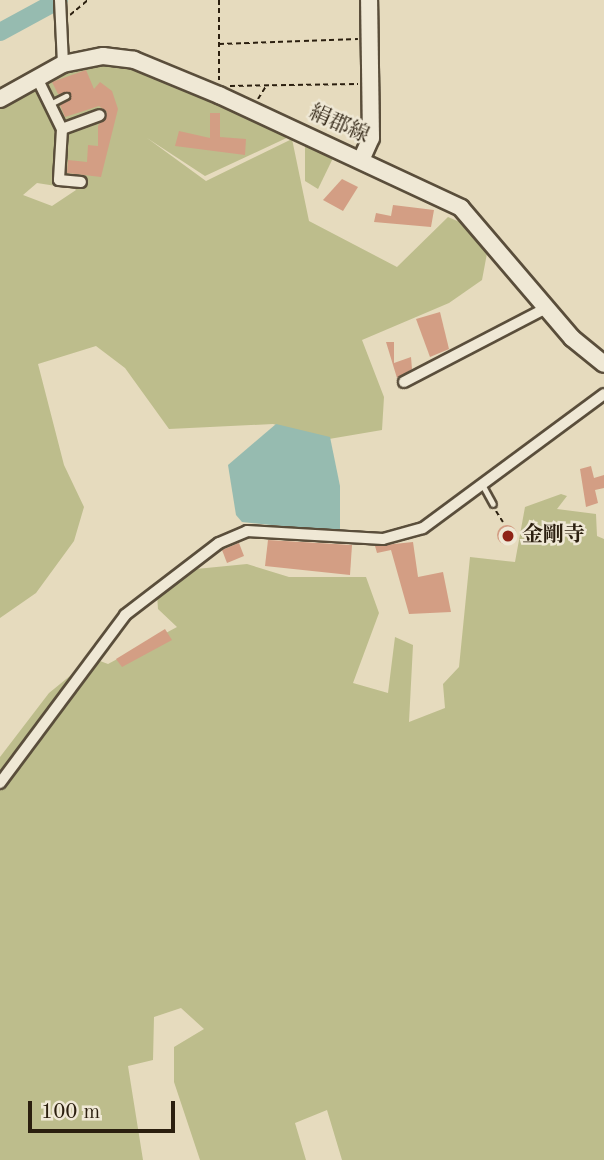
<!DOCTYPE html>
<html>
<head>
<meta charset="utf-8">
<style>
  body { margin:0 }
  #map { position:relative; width:604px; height:1160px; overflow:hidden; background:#e6dbbe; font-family:"Old Standard TT","Noto Serif JP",serif }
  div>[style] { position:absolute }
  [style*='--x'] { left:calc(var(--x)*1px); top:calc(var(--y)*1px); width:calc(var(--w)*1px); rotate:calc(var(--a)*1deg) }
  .green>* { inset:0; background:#bdbd8c }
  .water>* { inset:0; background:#96bbb0 }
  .river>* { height:18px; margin:-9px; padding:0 9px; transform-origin:9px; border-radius:9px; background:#96bbb0 }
  .building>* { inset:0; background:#d39e84 }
  .round { border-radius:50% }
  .path>* { height:2px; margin-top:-1px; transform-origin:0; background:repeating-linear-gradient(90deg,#2b1f0f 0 5px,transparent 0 8.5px) }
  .roads { filter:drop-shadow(2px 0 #5a4e3b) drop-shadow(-2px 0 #5a4e3b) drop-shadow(0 2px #5a4e3b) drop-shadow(0 -2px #5a4e3b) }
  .lane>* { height:5px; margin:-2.5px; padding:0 2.5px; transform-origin:2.5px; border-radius:2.5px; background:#efe8d5 }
  .street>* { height:10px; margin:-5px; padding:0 5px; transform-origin:5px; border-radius:5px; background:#efe8d5 }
  .secondary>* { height:16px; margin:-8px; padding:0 8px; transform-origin:8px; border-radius:8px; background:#efe8d5 }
  .dots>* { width:19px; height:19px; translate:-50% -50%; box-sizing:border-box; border:4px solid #efe8d5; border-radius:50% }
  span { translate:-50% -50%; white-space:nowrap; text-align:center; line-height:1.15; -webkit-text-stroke:5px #efe8d5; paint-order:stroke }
  .street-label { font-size:21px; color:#2b1f0f }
  .poi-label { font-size:21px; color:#2b1f0f; font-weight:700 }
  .left { translate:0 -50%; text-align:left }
  .scale { position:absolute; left:28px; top:1101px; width:147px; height:32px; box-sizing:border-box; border:4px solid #2b1f0f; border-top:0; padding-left:9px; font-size:21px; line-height:24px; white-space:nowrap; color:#2b1f0f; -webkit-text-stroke:5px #efe8d5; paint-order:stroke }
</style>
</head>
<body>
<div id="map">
  <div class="green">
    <i style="clip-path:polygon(evenodd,88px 65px,133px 67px,293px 135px,205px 176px,147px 138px,206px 181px,292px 139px,309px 221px,397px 267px,448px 217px,469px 226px,488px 248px,482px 280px,449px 303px,362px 340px,384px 397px,382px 430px,329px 439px,273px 424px,169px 429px,125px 368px,96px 346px,38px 364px,64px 465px,84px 507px,74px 541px,36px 593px,0 618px,0 109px,56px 75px,88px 65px,37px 183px,75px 189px,76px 190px,52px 206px,23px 195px,37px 183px)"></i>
    <i style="clip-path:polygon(305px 144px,334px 156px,318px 189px,305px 181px)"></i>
    <i style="clip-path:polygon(561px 494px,567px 496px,557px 509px,596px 514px,597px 536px,604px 539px,604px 1160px,342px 1160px,327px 1110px,295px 1123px,306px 1160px,200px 1160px,174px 1082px,174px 1047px,204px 1029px,181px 1008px,154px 1017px,153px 1060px,128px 1066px,143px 1160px,0 1160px,0 757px,49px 693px,92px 658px,108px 664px,177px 627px,158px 609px,157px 595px,196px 569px,247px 564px,289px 577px,366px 577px,379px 613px,353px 683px,388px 693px,395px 637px,413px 645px,409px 722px,445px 708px,443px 684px,459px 667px,470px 557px,515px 562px,525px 507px)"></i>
  </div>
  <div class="water">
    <i style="clip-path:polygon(276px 424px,330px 437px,340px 486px,340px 532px,242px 522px,236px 515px,228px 465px)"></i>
  </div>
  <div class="river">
    <i style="--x:0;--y:32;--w:67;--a:-28.5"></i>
  </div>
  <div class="building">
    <i style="clip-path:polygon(86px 70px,94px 89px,100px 82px,112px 91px,118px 109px,101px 177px,67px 173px,68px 160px,87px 162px,88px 145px,98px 146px,98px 126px,107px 112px,99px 106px,65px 117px,60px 105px,71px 94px,58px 94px,52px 82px)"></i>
    <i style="clip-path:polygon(210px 113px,220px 113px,220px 137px,246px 139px,245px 155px,175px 146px,179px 131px,210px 138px)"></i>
    <i style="clip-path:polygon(342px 179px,358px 187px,343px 211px,323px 200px)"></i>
    <i style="clip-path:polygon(393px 205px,434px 210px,431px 227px,374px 222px,376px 213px,391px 216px)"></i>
    <i style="clip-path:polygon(440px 312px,449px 349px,430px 357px,416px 319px)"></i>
    <i style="clip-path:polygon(386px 342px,394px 342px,394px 363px,411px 357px,412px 369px,397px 378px)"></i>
    <i style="clip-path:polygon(591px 466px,594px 478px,604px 475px,604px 488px,595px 490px,598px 503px,586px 507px,580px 469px)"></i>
    <i class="round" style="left:497px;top:525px;width:20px;height:20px"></i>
    <i style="clip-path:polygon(268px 540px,352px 545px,350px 575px,265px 566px)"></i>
    <i style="clip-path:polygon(413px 542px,418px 577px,443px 572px,451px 612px,409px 614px,391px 550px,377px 553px,375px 546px)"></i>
    <i style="clip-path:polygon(239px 543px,244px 556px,227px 563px,222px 550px)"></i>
    <i style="clip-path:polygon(165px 629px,172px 640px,122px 667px,116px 659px)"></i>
  </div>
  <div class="path">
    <i style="--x:219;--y:0;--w:80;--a:90"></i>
    <i style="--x:70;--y:15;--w:23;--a:-40"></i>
    <i style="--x:219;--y:44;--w:139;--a:-2.1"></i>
    <i style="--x:230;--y:86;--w:128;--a:-0.9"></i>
    <i style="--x:258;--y:99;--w:15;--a:-58"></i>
    <i style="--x:496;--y:511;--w:13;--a:58"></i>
  </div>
  <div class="roads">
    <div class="lane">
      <i style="--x:52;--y:103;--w:16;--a:-27"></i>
      <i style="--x:484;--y:488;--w:18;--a:61"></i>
    </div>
    <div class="street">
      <i style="--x:60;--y:0;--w:64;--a:87.3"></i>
      <i style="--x:37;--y:78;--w:57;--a:63.9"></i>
      <i style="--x:62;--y:129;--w:40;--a:-20.2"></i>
      <i style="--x:62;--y:129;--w:51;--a:93.4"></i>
      <i style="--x:59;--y:180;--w:22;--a:5"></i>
      <i style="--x:404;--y:382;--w:160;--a:-27.5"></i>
      <i style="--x:0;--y:783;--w:209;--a:-53.3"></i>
      <i style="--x:125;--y:615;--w:118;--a:-37.5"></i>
      <i style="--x:219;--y:543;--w:30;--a:-23"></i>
      <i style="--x:247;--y:531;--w:136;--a:3.4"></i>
      <i style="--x:383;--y:539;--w:41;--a:-15.4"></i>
      <i style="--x:423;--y:528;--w:225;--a:-36.5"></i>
    </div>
    <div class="secondary">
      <i style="--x:0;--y:99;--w:72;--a:-29.1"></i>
      <i style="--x:63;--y:64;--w:41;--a:-11.3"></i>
      <i style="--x:103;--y:56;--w:31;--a:7"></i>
      <i style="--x:134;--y:60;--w:92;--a:22.4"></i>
      <i style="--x:219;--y:95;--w:267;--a:25"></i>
      <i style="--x:461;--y:208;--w:171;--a:49.5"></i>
      <i style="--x:572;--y:338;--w:41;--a:39.1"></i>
      <i style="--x:362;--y:158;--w:22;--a:-66"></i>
      <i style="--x:371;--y:138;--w:138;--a:-90.8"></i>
    </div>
  </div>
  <div class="dots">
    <i style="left:508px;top:536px;background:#8f2418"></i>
  </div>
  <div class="street-label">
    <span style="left:339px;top:125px;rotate:24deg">絹郡線</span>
  </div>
  <div class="poi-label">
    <span class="left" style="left:522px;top:536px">金剛寺</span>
  </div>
  <div class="scale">100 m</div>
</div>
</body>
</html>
